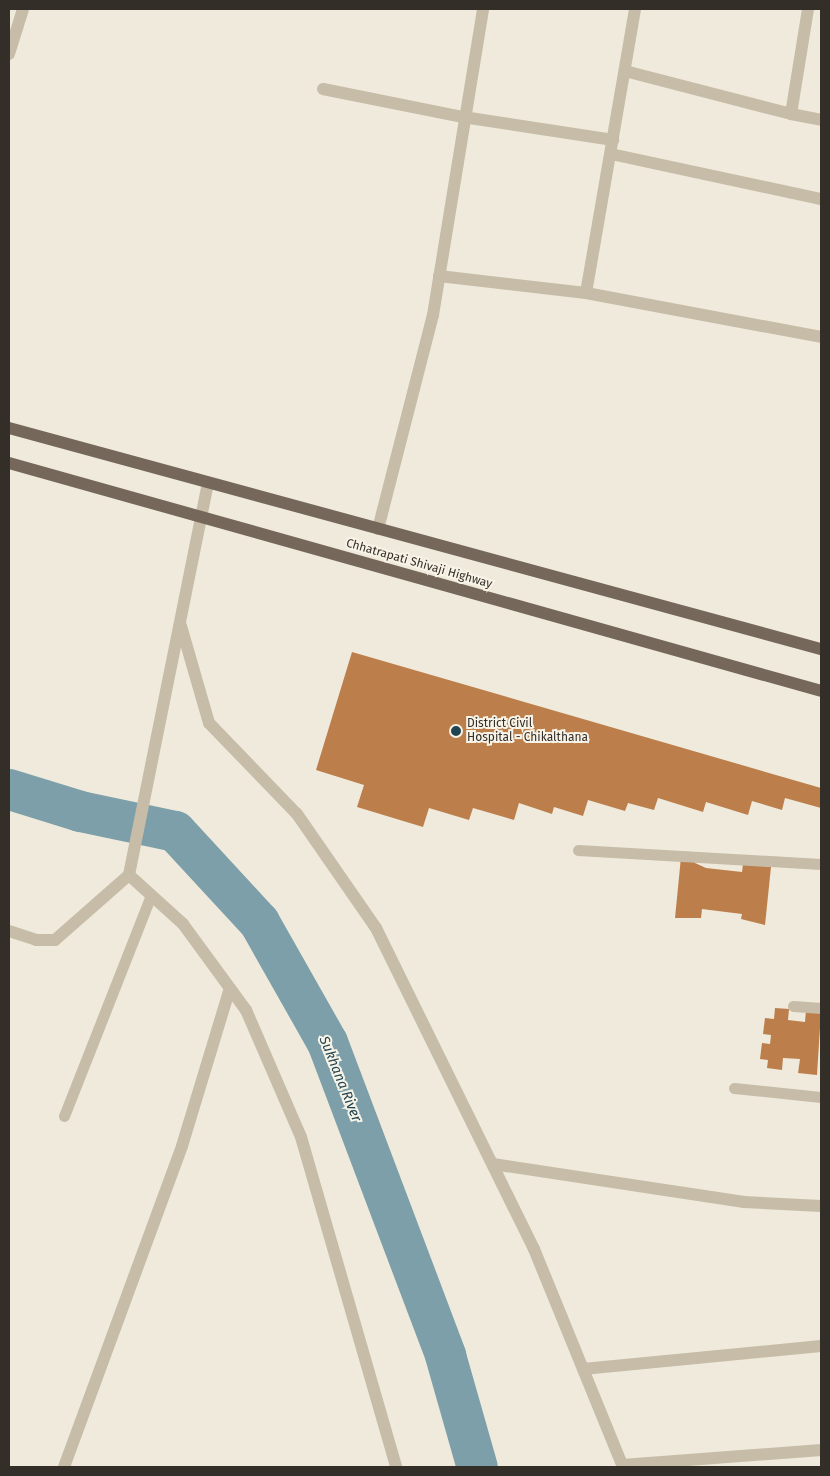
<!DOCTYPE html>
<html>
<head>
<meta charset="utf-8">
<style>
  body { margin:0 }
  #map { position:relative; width:830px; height:1476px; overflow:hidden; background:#efeadb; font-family:"Fira Sans",sans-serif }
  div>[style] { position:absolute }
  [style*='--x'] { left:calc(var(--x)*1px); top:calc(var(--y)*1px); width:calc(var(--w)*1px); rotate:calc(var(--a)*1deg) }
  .river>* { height:41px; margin:-20.5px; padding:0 20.5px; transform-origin:20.5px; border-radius:20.5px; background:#7c9faa }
  .building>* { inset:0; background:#bc7f4c }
  .service>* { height:11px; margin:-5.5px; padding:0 5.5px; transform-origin:5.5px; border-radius:5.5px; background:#c6bca8 }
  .minor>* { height:12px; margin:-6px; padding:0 6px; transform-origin:6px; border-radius:6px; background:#c6bca8 }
  .primary>* { height:12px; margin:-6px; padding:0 6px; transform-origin:6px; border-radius:6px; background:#75685a }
  .dots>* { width:14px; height:14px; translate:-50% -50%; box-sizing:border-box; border:2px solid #f8f3e7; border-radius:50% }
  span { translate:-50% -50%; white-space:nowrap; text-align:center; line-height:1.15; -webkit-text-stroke:4px #f8f3e7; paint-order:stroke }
  .street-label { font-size:12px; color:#342e28 }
  .poi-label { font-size:12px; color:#342e28 }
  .left { translate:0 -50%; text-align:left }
  .water-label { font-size:14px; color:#214452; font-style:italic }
  .frame { position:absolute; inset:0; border:10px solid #342e28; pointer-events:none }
</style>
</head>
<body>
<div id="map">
  <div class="river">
    <i style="--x:9;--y:789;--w:74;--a:17.2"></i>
    <i style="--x:80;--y:811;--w:97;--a:11.9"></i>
    <i style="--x:175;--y:831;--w:124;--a:47.3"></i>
    <i style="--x:259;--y:922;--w:138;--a:60.5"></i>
    <i style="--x:327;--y:1042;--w:335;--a:69.3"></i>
    <i style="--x:445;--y:1355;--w:116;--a:74.1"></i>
  </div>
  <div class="building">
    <i style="clip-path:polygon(352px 652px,821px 788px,821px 808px,785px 798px,782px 810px,752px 801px,748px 815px,706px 802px,703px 812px,658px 798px,654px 810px,628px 803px,625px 811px,588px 800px,583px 816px,554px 807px,552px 814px,519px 803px,514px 820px,473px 808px,469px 820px,429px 808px,423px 827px,357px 807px,364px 785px,316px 770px)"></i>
    <i style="clip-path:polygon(681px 857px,695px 859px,695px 863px,706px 868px,742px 872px,743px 864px,771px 867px,765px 925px,741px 919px,742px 914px,702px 909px,701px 918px,675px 918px)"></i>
    <i style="clip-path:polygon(775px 1008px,789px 1009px,788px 1020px,805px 1022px,806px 1010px,821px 1012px,817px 1075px,798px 1073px,800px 1059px,783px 1058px,782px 1070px,767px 1068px,768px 1060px,760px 1059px,762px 1043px,770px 1044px,771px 1035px,763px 1034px,765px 1018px,774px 1019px)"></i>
  </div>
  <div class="service">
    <i style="--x:578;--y:850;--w:243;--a:3.3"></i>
    <i style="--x:793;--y:1006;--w:28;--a:4"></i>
    <i style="--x:734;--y:1088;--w:87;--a:5.9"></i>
    <i style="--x:64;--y:1116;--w:238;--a:-68.5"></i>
  </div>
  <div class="minor">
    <i style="--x:9;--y:54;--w:47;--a:-72.7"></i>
    <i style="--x:625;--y:71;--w:171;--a:14.5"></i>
    <i style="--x:791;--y:114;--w:106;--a:-80.8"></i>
    <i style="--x:323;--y:89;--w:143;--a:11.3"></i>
    <i style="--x:463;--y:117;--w:152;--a:8.7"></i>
    <i style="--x:791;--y:114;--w:31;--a:11"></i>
    <i style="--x:611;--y:154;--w:215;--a:12.1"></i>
    <i style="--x:439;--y:276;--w:148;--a:6.6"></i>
    <i style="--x:586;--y:293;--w:239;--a:10.6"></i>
    <i style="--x:586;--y:293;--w:288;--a:-80.2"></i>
    <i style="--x:208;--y:483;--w:400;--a:101.4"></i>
    <i style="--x:129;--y:875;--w:73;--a:42.2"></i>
    <i style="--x:183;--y:924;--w:107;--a:53.8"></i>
    <i style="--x:246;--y:1010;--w:138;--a:66.6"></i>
    <i style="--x:301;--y:1137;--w:343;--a:73.9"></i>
    <i style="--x:378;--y:529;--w:221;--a:-75.6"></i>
    <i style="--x:433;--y:315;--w:310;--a:-80.7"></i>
    <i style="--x:181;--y:626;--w:101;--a:73.9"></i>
    <i style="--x:209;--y:723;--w:127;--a:46"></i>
    <i style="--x:297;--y:814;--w:139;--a:55.3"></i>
    <i style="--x:376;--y:928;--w:358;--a:63.8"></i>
    <i style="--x:534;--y:1249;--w:235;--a:67.8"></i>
    <i style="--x:9;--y:931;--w:28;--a:18"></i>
    <i style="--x:36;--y:940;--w:19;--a:0"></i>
    <i style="--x:55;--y:940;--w:98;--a:-41.3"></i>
    <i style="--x:493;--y:1164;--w:254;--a:8.6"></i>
    <i style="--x:744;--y:1202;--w:77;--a:3"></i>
    <i style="--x:583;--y:1369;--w:239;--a:-5.5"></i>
    <i style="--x:622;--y:1465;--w:200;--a:-4.3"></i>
    <i style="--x:64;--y:1467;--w:342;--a:-69.8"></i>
    <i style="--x:182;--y:1146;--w:165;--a:-73.1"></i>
  </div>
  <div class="primary">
    <i style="--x:9;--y:428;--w:842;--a:15.23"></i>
    <i style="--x:9;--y:463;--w:843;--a:15.68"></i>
  </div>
  <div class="dots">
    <i style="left:456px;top:731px;background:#214452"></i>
  </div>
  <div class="street-label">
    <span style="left:419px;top:564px;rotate:16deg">Chhatrapati Shivaji Highway</span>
  </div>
  <div class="poi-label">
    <span class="left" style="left:467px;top:731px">District Civil<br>Hospital - Chikalthana</span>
  </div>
  <div class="water-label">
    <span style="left:340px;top:1079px;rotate:68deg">Sukhana River</span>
  </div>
  <div class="frame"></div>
</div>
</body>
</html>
